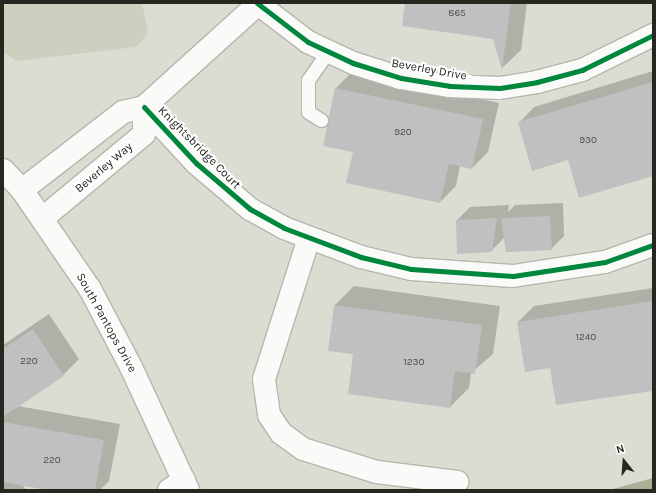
<!DOCTYPE html>
<html>
<head>
<meta charset="utf-8">
<style>
  body { margin:0 }
  #map { position:relative; width:656px; height:493px; overflow:hidden; background:#dcdcd2; font-family:Karla,sans-serif }
  div>[style] { position:absolute }
  [style*='--x'] { left:calc(var(--x)*1px); top:calc(var(--y)*1px); width:calc(var(--w)*1px); rotate:calc(var(--a)*1deg) }
  .green>* { inset:0; background:#cecfbf }
  .water>* { inset:0; background:#acae96 }
  .shadow>* { inset:0; background:#0003 }
  .building>* { inset:0; background:#bec1bf }
  .roads { filter:drop-shadow(1px 0 #b5b6ad) drop-shadow(-1px 0 #b5b6ad) drop-shadow(0 1px #b5b6ad) drop-shadow(0 -1px #b5b6ad) }
  .lane>* { height:13px; margin:-6.5px; padding:0 6.5px; transform-origin:6.5px; border-radius:6.5px; background:#fafaf8 }
  .street>* { height:22px; margin:-11px; padding:0 11px; transform-origin:11px; border-radius:11px; background:#fafaf8 }
  .secondary>* { height:22px; margin:-11px; padding:0 11px; transform-origin:11px; border-radius:11px; background:#fafaf8 }
  .cycleway>* { height:5px; margin:-2.5px; padding:0 2.5px; transform-origin:2.5px; border-radius:2.5px; background:#00873e }
  span { translate:-50% -50%; white-space:nowrap; text-align:center; line-height:1.15; -webkit-text-stroke:4px #fff; paint-order:stroke }
  .number-label { font-size:10px; color:#4d4e48 }
  .number-label span { -webkit-text-stroke-width:0 }
  .street-label { font-size:12px; color:#272720 }
  .frame { position:absolute; inset:0; border:4px solid #272720; pointer-events:none }
  .north { position:absolute; left:604px; top:441px; width:40px; height:40px; -webkit-text-stroke:3px #fff; paint-order:stroke; rotate:343deg; font-size:11px; font-weight:700; line-height:16px; text-align:center; color:#272720 }
  .north::after { content:''; display:block; margin:auto; width:14px; height:18px; background:#272720; clip-path:polygon(50% 0,100% 100%,50% 72%,0 100%) }
</style>
</head>
<body>
<div id="map">
  <div class="green">
    <i style="clip-path:polygon(3px 3px,142px 3px,148px 33px,136px 47px,16px 61px,4px 53px)"></i>
  </div>
  <div class="water">
    <i style="clip-path:polygon(653px 478px,653px 490px,610px 490px,613px 489px)"></i>
  </div>
  <div class="shadow">
    <i style="clip-path:polygon(406px 3px,527px 3px,521px 50px,502px 68px,493px 38px)"></i>
    <i style="clip-path:polygon(653px 71px,653px 175px,568px 159px,519px 123px,534px 107px)"></i>
    <i style="clip-path:polygon(352px 72px,499px 103px,488px 152px,472px 168px,460px 166px,456px 186px,440px 202px,354px 152px,324px 145px,336px 88px)"></i>
    <i style="clip-path:polygon(563px 203px,564px 236px,551px 249px,505px 237px,491px 251px,457px 220px,470px 207px,509px 205px,508px 212px,515px 205px)"></i>
    <i style="clip-path:polygon(354px 286px,500px 306px,493px 354px,471px 373px,469px 388px,450px 407px,354px 353px,329px 350px,335px 305px)"></i>
    <i style="clip-path:polygon(653px 288px,653px 390px,551px 367px,518px 322px,534px 306px)"></i>
    <i style="clip-path:polygon(49px 314px,79px 359px,63px 375px,18px 406px,120px 424px,109px 481px,100px 490px,53px 490px,22px 484px,26px 490px,3px 490px,3px 345px)"></i>
  </div>
  <div class="building">
    <i style="clip-path:polygon(405px 3px,511px 3px,502px 70px,493px 39px,402px 26px)"></i>
    <i style="clip-path:polygon(653px 82px,653px 176px,579px 198px,568px 160px,532px 171px,518px 122px)"></i>
    <i style="clip-path:polygon(335px 88px,483px 119px,472px 169px,449px 164px,440px 203px,346px 183px,353px 152px,323px 146px)"></i>
    <i style="clip-path:polygon(550px 216px,552px 250px,506px 252px,501px 218px)"></i>
    <i style="clip-path:polygon(497px 218px,492px 252px,457px 254px,456px 220px)"></i>
    <i style="clip-path:polygon(653px 301px,653px 391px,556px 405px,550px 368px,525px 372px,517px 322px)"></i>
    <i style="clip-path:polygon(334px 305px,482px 325px,475px 374px,455px 371px,450px 408px,348px 394px,353px 354px,328px 351px)"></i>
    <i style="clip-path:polygon(33px 329px,64px 376px,3px 417px,3px 349px)"></i>
    <i style="clip-path:polygon(3px 422px,104px 440px,95px 490px,47px 490px,3px 482px)"></i>
  </div>
  <div class="roads">
    <div class="lane">
      <i style="--x:321;--y:120;--w:15;--a:-148"></i>
      <i style="--x:308;--y:112;--w:32;--a:-90"></i>
      <i style="--x:308;--y:80;--w:35;--a:-55"></i>
    </div>
    <div class="street">
      <i style="--x:257;--y:3;--w:64;--a:37.4"></i>
      <i style="--x:308;--y:42;--w:50;--a:25"></i>
      <i style="--x:353;--y:63;--w:50;--a:17.4"></i>
      <i style="--x:401;--y:78;--w:50;--a:9.3"></i>
      <i style="--x:450;--y:86;--w:50;--a:2.3"></i>
      <i style="--x:500;--y:88;--w:37;--a:-9"></i>
      <i style="--x:537;--y:82;--w:47;--a:-14.9"></i>
      <i style="--x:582;--y:70;--w:79;--a:-26.2"></i>
      <i style="--x:144;--y:107;--w:76;--a:47.1"></i>
      <i style="--x:196;--y:163;--w:71;--a:40.4"></i>
      <i style="--x:250;--y:209;--w:39;--a:29"></i>
      <i style="--x:284;--y:228;--w:82;--a:20.6"></i>
      <i style="--x:361;--y:257;--w:51;--a:13.5"></i>
      <i style="--x:411;--y:269;--w:102;--a:3.9"></i>
      <i style="--x:513;--y:276;--w:93;--a:-8.7"></i>
      <i style="--x:605;--y:262;--w:51;--a:-19.5"></i>
      <i style="--x:22;--y:190;--w:128;--a:-37.7"></i>
      <i style="--x:123;--y:112;--w:22;--a:-13"></i>
      <i style="--x:144;--y:107;--w:154;--a:-42.1"></i>
      <i style="--x:43;--y:218;--w:131;--a:-39.7"></i>
      <i style="--x:144;--y:134;--w:27;--a:-90"></i>
      <i style="--x:309;--y:238;--w:148;--a:107.7"></i>
      <i style="--x:264;--y:379;--w:36;--a:82"></i>
      <i style="--x:269;--y:415;--w:22;--a:56"></i>
      <i style="--x:281;--y:433;--w:27;--a:36"></i>
      <i style="--x:303;--y:449;--w:77;--a:17.3"></i>
      <i style="--x:377;--y:472;--w:81;--a:7.1"></i>
      <i style="--x:169;--y:490;--w:18;--a:-34"></i>
    </div>
    <div class="secondary">
      <i style="--x:3;--y:170;--w:28;--a:46"></i>
      <i style="--x:22;--y:190;--w:120;--a:55.5"></i>
      <i style="--x:90;--y:289;--w:88;--a:62.3"></i>
      <i style="--x:131;--y:367;--w:136;--a:65.1"></i>
    </div>
  </div>
  <div class="cycleway">
    <i style="--x:257;--y:3;--w:64;--a:37.4"></i>
    <i style="--x:308;--y:42;--w:50;--a:25"></i>
    <i style="--x:353;--y:63;--w:50;--a:17.4"></i>
    <i style="--x:401;--y:78;--w:50;--a:9.3"></i>
    <i style="--x:450;--y:86;--w:50;--a:2.3"></i>
    <i style="--x:500;--y:88;--w:37;--a:-9"></i>
    <i style="--x:537;--y:82;--w:47;--a:-14.9"></i>
    <i style="--x:582;--y:70;--w:79;--a:-26.2"></i>
    <i style="--x:144;--y:107;--w:76;--a:47.1"></i>
    <i style="--x:196;--y:163;--w:71;--a:40.4"></i>
    <i style="--x:250;--y:209;--w:39;--a:29"></i>
    <i style="--x:284;--y:228;--w:82;--a:20.6"></i>
    <i style="--x:361;--y:257;--w:51;--a:13.5"></i>
    <i style="--x:411;--y:269;--w:102;--a:3.9"></i>
    <i style="--x:513;--y:276;--w:93;--a:-8.7"></i>
    <i style="--x:605;--y:262;--w:51;--a:-19.5"></i>
  </div>
  <div class="number-label">
    <span style="left:457px;top:14px">865</span>
    <span style="left:403px;top:133px">920</span>
    <span style="left:588px;top:141px">930</span>
    <span style="left:586px;top:338px">1240</span>
    <span style="left:29px;top:362px">220</span>
    <span style="left:414px;top:363px">1230</span>
    <span style="left:52px;top:461px">220</span>
  </div>
  <div class="street-label">
    <span style="left:429px;top:70px;rotate:10deg">Beverley Drive</span>
    <span style="left:199px;top:148px;rotate:45deg">Knightsbridge Court</span>
    <span style="left:104px;top:168px;rotate:-40deg">Beverley Way</span>
    <span style="left:106px;top:323px;rotate:61deg">South Pantops Drive</span>
  </div>
  <div class="frame"></div>
  <div class="north">N</div>
</div>
</body>
</html>
